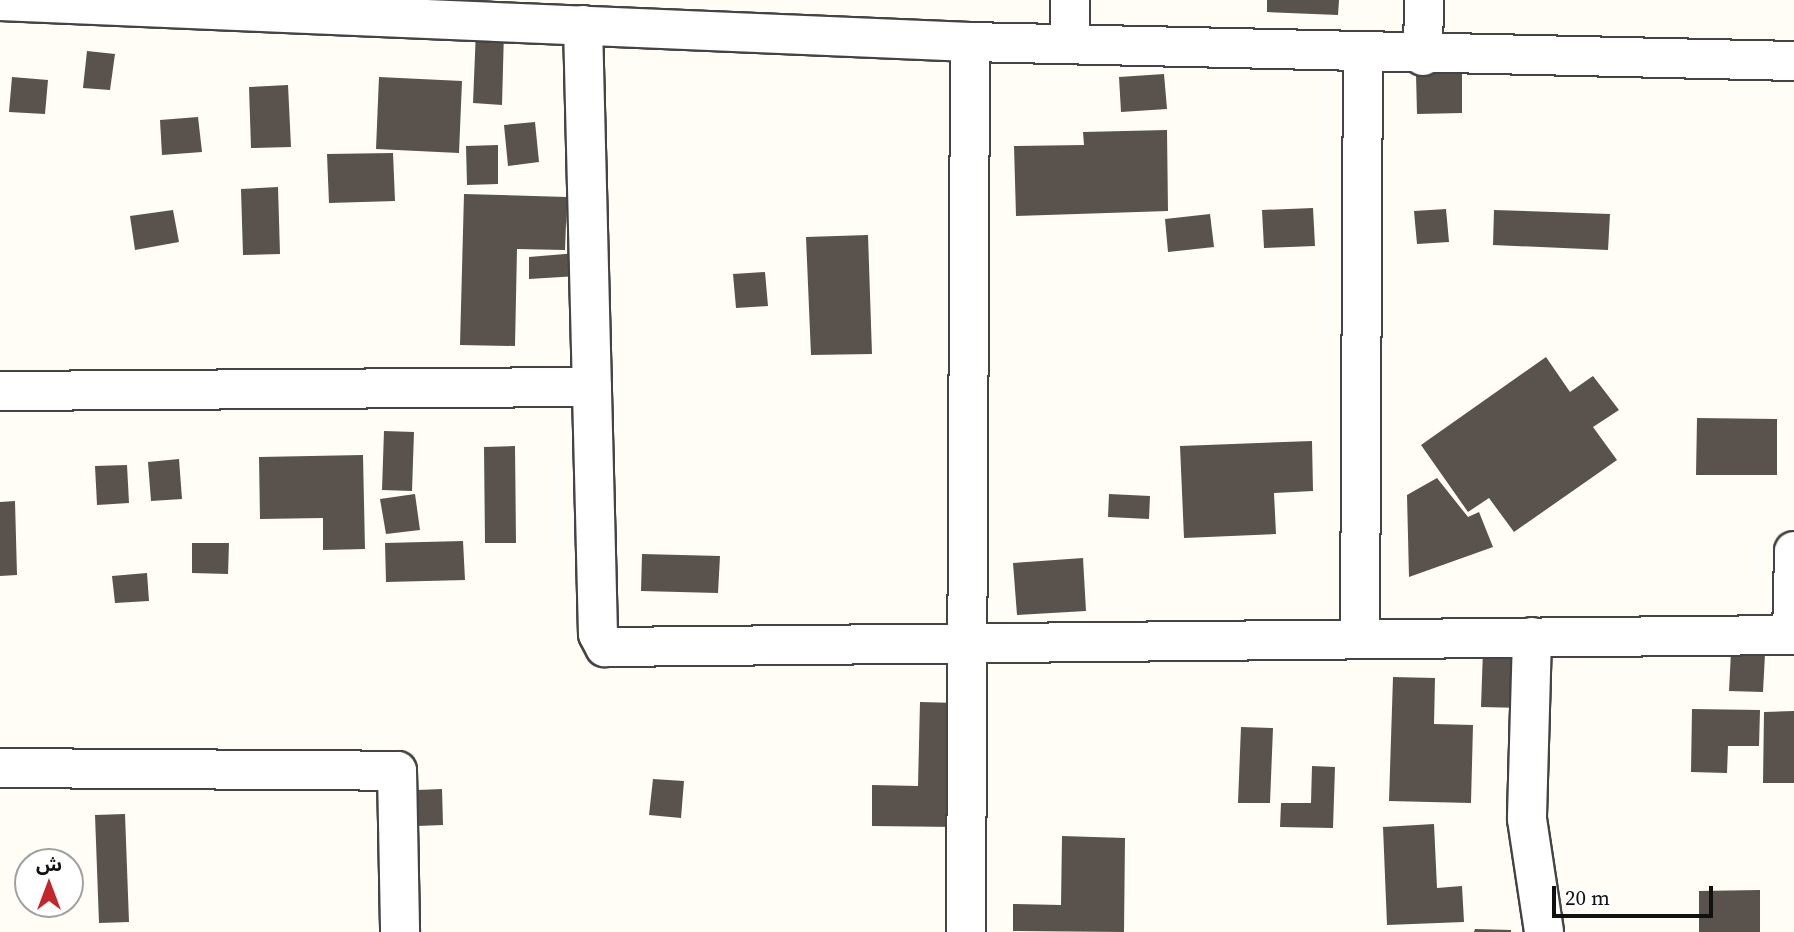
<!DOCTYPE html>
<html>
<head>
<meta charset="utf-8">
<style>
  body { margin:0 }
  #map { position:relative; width:1794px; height:932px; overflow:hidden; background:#fffdf5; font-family:"Source Serif 4","Noto Sans Arabic",serif }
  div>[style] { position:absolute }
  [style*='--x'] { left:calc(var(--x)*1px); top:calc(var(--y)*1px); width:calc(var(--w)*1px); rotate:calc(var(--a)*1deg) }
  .building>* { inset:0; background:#5a524d }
  .roads { filter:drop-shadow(2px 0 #444) drop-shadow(-2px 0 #444) drop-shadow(0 2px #444) drop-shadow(0 -2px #444) }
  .minor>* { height:38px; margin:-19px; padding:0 19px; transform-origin:19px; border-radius:19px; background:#fff }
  span { translate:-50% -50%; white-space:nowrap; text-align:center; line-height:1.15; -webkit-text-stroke:7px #fff; paint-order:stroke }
  .north { position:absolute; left:14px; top:848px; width:70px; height:70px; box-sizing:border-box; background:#fff; border:2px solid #a0a0a0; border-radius:50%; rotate:0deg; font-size:19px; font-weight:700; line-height:28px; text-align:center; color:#111 }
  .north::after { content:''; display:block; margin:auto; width:24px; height:32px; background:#c4262e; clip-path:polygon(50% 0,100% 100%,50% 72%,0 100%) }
  .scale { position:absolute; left:1552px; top:886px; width:161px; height:32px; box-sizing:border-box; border:4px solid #111; border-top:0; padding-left:9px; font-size:21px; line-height:24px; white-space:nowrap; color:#111; -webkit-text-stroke:5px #fff; paint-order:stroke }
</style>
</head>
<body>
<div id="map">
  <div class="building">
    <i style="clip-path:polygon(1267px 0,1339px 0,1338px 15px,1267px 12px)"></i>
    <i style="clip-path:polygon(476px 30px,504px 31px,502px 105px,473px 103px)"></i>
    <i style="clip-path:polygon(87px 51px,115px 54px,110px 90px,83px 88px)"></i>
    <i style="clip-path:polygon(1164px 74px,1167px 109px,1121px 112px,1119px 77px)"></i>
    <i style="clip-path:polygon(1416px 74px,1462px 74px,1462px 113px,1417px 114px)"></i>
    <i style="clip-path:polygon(12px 77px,48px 80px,45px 114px,9px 112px)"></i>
    <i style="clip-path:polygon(379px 77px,462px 81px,459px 153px,376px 149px)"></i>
    <i style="clip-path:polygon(288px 85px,291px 147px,251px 148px,249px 87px)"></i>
    <i style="clip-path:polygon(198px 117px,202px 152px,162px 155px,160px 120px)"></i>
    <i style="clip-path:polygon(535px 122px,539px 162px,508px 166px,504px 125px)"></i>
    <i style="clip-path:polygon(1167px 130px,1168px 211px,1016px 216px,1014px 146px,1084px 145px,1083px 132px)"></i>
    <i style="clip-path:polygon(498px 145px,498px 184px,467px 185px,466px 146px)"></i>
    <i style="clip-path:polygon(393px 153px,395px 201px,329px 203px,327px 154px)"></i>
    <i style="clip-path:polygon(278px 187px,280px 254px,243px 255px,241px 189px)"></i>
    <i style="clip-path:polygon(464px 194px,567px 197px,565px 250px,517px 249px,515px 346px,460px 345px)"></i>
    <i style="clip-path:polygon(1313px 208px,1315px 246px,1264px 248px,1262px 210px)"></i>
    <i style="clip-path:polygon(1446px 209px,1449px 242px,1417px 244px,1414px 211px)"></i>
    <i style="clip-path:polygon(173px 210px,179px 242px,135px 250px,130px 216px)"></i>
    <i style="clip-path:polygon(1494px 210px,1610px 214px,1608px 250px,1493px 245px)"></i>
    <i style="clip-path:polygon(1210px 214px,1214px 247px,1168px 252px,1165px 219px)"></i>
    <i style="clip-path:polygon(868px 235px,872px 354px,811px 355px,806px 237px)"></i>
    <i style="clip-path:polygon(577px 253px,578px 276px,529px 279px,529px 257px)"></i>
    <i style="clip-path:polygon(765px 272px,768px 306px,736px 308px,733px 274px)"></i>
    <i style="clip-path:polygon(1546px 357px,1570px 392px,1593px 376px,1619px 410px,1593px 427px,1617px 460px,1514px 532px,1489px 498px,1468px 512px,1421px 445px)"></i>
    <i style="clip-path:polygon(1697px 418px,1777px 419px,1777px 475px,1696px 475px)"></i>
    <i style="clip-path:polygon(384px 431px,414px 432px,412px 491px,382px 490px)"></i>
    <i style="clip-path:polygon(1312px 441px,1313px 491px,1274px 493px,1276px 534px,1184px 538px,1180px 446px)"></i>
    <i style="clip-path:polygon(515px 446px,516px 543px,485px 543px,484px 447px)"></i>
    <i style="clip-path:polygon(363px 455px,365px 549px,323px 550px,323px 518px,260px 519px,259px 457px)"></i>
    <i style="clip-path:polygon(179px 459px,182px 499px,151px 501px,148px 462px)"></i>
    <i style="clip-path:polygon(127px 465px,129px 503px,97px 505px,95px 466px)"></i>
    <i style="clip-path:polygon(1437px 478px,1468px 517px,1479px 512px,1493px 547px,1409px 577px,1407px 495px)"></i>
    <i style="clip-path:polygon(415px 494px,420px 530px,386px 534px,380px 499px)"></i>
    <i style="clip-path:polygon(1109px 494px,1150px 496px,1149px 519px,1108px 517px)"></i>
    <i style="clip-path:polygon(15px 501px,17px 575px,0 576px,0 502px)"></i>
    <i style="clip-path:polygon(463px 541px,465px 580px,386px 582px,385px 543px)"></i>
    <i style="clip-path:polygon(192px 543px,229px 543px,228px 574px,192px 573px)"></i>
    <i style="clip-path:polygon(642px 554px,720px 556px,718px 593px,641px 591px)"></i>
    <i style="clip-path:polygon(1083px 558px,1086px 611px,1017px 615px,1013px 563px)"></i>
    <i style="clip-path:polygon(147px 573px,149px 601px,115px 603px,112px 576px)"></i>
    <i style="clip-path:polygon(1483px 650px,1525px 651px,1524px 708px,1481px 707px)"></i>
    <i style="clip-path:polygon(1731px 652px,1765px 654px,1763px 692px,1729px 691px)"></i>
    <i style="clip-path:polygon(1393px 677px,1435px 678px,1434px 724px,1473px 725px,1471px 803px,1389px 801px)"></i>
    <i style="clip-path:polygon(920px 702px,958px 703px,956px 827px,872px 826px,872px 785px,918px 786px)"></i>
    <i style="clip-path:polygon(1692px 709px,1760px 710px,1759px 746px,1728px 746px,1727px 773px,1691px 772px)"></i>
    <i style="clip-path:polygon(1794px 711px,1794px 783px,1763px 783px,1764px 712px)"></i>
    <i style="clip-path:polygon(1241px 727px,1273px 728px,1270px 803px,1238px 803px)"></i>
    <i style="clip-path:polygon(1312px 766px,1335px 767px,1333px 828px,1280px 827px,1281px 803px,1311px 803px)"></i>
    <i style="clip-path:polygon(653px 779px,684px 781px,681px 818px,649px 815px)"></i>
    <i style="clip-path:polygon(442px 789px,443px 825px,392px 827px,392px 791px)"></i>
    <i style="clip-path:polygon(125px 814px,129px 922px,99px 923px,95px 815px)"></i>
    <i style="clip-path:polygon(1434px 824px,1437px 888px,1462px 886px,1464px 922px,1387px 925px,1383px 827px)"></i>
    <i style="clip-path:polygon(1062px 836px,1125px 838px,1124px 932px,1013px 931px,1013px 904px,1061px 905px)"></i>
    <i style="clip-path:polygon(1760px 890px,1760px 932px,1699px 932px,1699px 891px)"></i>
    <i style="clip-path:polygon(1475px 929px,1511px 930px,1511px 932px,1474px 932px)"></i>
  </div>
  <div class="roads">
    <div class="minor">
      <i style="--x:1070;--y:0;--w:42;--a:90"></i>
      <i style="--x:0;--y:1;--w:971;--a:2.42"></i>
      <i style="--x:970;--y:42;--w:824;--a:1.32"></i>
      <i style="--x:583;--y:25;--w:609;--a:88.59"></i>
      <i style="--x:598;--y:634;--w:15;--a:62"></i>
      <i style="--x:605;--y:647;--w:1189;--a:-0.58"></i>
      <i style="--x:1423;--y:56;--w:56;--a:-89"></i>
      <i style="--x:0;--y:391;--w:592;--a:-0.39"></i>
      <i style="--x:1792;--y:635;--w:84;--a:-88.6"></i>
      <i style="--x:1360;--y:636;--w:583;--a:-89.71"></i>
      <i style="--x:1532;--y:637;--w:182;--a:91.6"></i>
      <i style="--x:1527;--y:819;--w:114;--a:81.4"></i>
      <i style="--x:0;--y:768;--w:397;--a:0.4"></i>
      <i style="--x:397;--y:771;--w:161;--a:88.9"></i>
      <i style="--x:966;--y:932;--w:890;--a:-89.74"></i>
    </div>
  </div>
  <div class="north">ش</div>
  <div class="scale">20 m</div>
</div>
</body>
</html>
